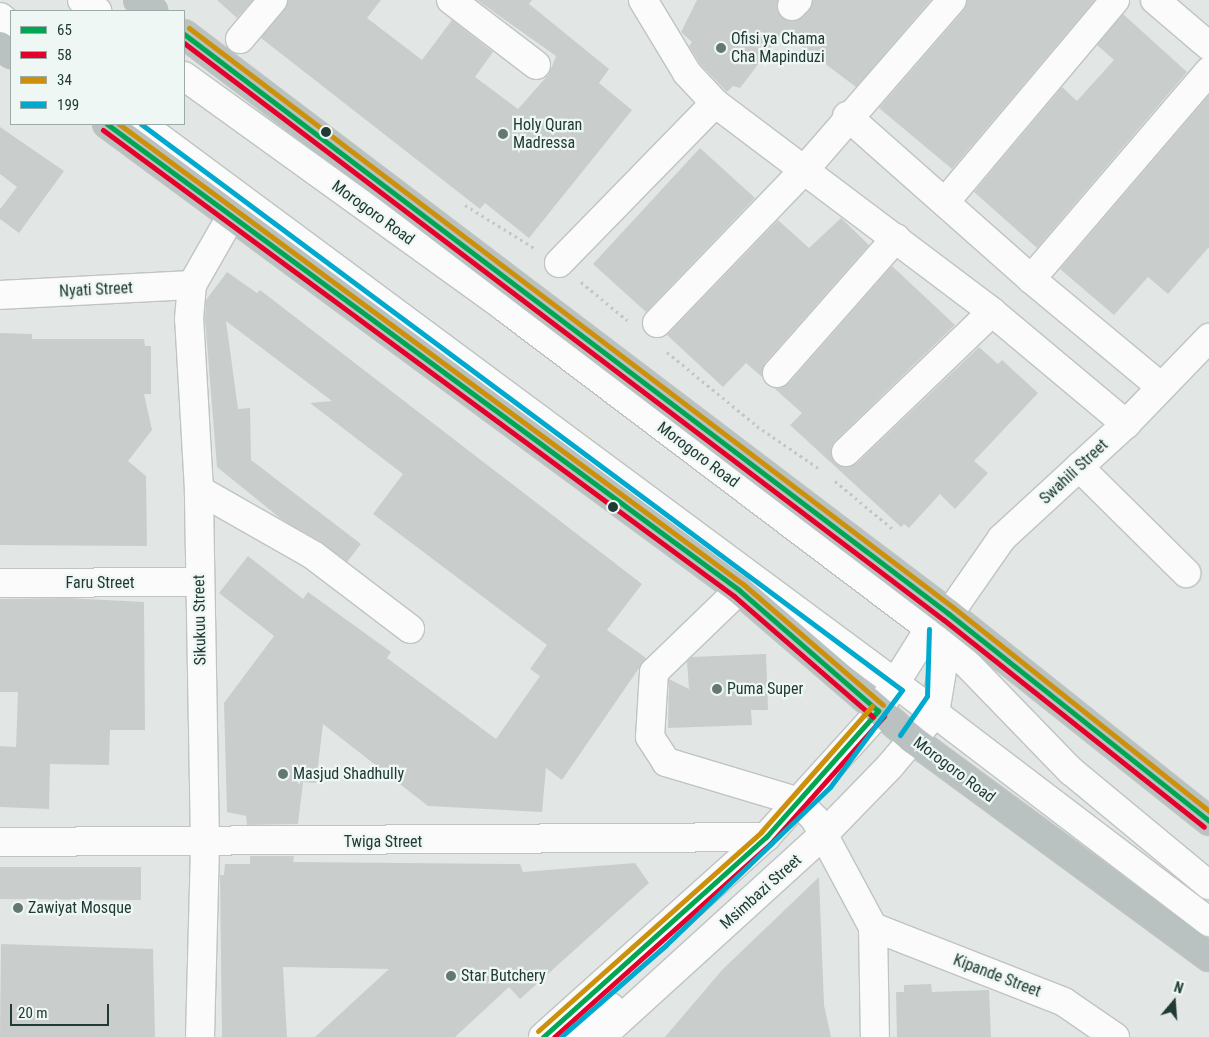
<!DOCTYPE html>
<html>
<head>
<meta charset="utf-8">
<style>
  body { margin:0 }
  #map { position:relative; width:1209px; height:1037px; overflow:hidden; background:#e2e7e5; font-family:"Roboto Condensed",sans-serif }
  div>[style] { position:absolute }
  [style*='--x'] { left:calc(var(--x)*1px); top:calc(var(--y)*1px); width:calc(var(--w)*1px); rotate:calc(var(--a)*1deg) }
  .building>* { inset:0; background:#c9cecc }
  .path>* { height:3px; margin-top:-1.5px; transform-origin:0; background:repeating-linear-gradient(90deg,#bfc8c6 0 2.5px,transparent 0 6.5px) }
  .roads { filter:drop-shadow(1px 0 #bfc4c2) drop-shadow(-1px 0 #bfc4c2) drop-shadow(0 1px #bfc4c2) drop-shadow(0 -1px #bfc4c2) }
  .minor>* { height:28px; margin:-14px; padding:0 14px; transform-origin:14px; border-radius:14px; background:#fbfbfb }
  .highway>* { height:28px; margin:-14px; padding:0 14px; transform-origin:14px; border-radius:14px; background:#b9c2c0 }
  .bus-1>* { height:5px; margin:-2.5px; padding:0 2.5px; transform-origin:2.5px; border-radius:2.5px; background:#00a651 }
  .bus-2>* { height:5px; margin:-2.5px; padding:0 2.5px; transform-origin:2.5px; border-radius:2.5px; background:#e4002b }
  .bus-3>* { height:5px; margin:-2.5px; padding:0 2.5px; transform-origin:2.5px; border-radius:2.5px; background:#cc900b }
  .bus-4>* { height:5px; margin:-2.5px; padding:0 2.5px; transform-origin:2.5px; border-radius:2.5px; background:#00a9ce }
  .dots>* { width:14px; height:14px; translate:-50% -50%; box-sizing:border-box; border:2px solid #eff7f4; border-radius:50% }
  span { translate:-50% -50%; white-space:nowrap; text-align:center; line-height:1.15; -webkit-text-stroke:4.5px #eff7f4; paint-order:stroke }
  .poi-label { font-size:16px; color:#203a35 }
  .left { translate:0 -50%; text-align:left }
  .street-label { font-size:16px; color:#203a35 }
  .legend { position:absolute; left:10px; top:10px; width:175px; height:115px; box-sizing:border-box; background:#eff7f4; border:1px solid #9caba8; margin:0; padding:6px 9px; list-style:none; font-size:15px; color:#203a35 }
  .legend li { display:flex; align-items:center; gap:10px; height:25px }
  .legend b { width:25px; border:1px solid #9caba8 }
  .north { position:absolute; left:1149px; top:977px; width:50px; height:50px; -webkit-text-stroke:4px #eff7f4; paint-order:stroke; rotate:18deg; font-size:14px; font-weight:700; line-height:20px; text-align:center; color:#203a35 }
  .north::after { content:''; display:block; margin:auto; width:18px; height:22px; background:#203a35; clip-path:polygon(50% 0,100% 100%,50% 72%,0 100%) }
  .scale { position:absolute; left:10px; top:1004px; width:99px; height:22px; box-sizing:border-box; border:2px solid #203a35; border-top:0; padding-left:6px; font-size:15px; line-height:18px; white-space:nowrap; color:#203a35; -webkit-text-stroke:4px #eff7f4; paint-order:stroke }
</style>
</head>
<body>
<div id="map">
  <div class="building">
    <i style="clip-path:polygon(217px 0,253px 0,237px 18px)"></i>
    <i style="clip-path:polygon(288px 0,381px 0,367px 18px,422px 60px,452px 20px,493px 52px,475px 77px,518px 109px,549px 74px,556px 56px,477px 0,532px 0,529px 4px,609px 69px,599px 83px,632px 110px,529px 238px,485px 203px,480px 209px,261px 38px)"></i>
    <i style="clip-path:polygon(697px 0,778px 0,777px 10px,788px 21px,803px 17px,813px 0,931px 0,856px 87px,783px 32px,740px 88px,733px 86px,727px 92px,700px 64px,689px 46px,692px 42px,681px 32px)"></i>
    <i style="clip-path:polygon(967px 0,1095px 0,952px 169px,879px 108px,964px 10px)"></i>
    <i style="clip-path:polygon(1123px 14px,1187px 72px,1037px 248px,974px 192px,1062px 87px,1077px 101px,1114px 60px,1097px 45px)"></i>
    <i style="clip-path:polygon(1209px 95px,1209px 247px,1168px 294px,1148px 277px,1114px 315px,1060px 269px)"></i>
    <i style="clip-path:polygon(0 127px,64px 171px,19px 233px,0 219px,0 209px,17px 187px,0 174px)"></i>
    <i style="clip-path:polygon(700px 148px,755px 198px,646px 312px,593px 264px)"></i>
    <i style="clip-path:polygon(841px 218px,869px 245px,765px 363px,762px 377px,746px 363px,723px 387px,667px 335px,778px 220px,809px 248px)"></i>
    <i style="clip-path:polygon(892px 266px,955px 325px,835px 441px,831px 455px,835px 463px,849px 467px,857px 463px,979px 347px,998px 364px,1002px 360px,1038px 393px,974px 461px,988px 473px,955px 509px,940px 494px,909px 528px,904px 524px,901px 527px,790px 425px,802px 413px,774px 388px,789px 383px)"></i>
    <i style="clip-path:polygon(227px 272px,257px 293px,260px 290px,642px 584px,607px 630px,646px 658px,562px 780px,546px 768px,542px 812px,428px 806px,323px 724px,316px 783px,303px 782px,298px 824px,247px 825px,246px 816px,227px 812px,224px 703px,274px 636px,219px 593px,248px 556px,303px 599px,308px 592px,391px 652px,387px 658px,496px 739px,540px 676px,530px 669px,547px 645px,373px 514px,403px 474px,310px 403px,332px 401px,226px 321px,238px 409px,250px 408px,251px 460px,361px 544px,347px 562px,280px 518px,217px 467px,205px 319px,206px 300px)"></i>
    <i style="clip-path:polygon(0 333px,32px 334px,32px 339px,144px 339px,145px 346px,151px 346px,151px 394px,144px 394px,152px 430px,128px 461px,146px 476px,147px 546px,0 545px)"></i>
    <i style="clip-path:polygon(68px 598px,144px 602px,145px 730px,110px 730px,109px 765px,50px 764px,49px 809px,0 807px,0 746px,16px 747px,18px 692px,0 692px,0 599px)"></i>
    <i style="clip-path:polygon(766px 654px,768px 710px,751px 710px,752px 725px,668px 728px,669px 679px,689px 689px,687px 661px,692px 657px)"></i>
    <i style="clip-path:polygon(250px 856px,294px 856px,293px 862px,520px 864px,523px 872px,635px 863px,649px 883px,520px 999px,509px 987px,455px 1037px,315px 1037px,389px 969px,283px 967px,287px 1037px,222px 1037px,220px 875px,224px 875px,225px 864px,250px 864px)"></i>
    <i style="clip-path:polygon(0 867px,141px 867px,141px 900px,0 899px)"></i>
    <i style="clip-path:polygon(819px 877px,824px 1005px,831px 1037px,665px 1037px,722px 970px)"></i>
    <i style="clip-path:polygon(1px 944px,153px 949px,155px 1037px,0 1037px)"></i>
    <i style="clip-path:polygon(931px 984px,932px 992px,989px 990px,991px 1037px,897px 1037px,896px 992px,904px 992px,904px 985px)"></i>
  </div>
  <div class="path">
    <i style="--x:465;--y:205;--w:81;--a:31.9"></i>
    <i style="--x:581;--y:282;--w:60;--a:39.6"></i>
    <i style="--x:667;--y:352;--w:117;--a:39.4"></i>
    <i style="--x:757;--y:426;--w:74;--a:34.5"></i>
    <i style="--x:835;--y:481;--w:78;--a:39.8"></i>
  </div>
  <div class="roads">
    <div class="minor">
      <i style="--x:82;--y:0;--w:19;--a:36"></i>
      <i style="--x:451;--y:0;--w:107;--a:37.4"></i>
      <i style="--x:643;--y:0;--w:85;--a:58.9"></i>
      <i style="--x:687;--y:73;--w:41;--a:47"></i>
      <i style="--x:715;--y:103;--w:347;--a:37"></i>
      <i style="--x:992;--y:312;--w:175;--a:39.9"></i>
      <i style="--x:1155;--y:0;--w:71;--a:40.4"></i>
      <i style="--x:792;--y:6;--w:8;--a:-45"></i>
      <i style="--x:0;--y:17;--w:14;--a:39"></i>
      <i style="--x:240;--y:39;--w:51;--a:-49.8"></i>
      <i style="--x:184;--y:76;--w:395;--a:35.8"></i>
      <i style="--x:504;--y:307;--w:549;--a:37.08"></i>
      <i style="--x:942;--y:638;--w:185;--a:45.9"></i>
      <i style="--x:1071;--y:771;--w:179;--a:39.6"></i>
      <i style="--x:847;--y:116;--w:246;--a:41.5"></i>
      <i style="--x:1031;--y:279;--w:169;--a:39.7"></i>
      <i style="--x:141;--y:124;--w:974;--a:36.56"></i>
      <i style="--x:923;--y:704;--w:360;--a:37.3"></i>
      <i style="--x:945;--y:202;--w:264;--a:-49.9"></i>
      <i style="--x:559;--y:263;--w:223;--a:-45.7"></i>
      <i style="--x:1031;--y:279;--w:274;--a:-49.4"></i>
      <i style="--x:0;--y:295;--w:192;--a:-3"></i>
      <i style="--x:657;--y:323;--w:214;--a:-46.1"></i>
      <i style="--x:805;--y:169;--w:224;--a:-49"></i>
      <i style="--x:777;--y:373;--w:180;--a:-48.6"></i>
      <i style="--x:846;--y:452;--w:202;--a:-43.8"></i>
      <i style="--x:1079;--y:467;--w:151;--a:44.7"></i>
      <i style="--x:199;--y:490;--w:131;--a:29.7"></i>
      <i style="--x:313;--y:555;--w:122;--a:37.3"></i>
      <i style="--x:0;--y:583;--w:199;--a:-0.3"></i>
      <i style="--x:739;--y:590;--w:118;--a:136"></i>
      <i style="--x:654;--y:672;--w:65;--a:93.5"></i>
      <i style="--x:650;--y:737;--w:30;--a:57"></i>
      <i style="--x:666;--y:762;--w:139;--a:16.7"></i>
      <i style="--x:799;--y:802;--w:23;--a:47"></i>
      <i style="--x:815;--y:819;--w:123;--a:61.8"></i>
      <i style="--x:873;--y:927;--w:110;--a:89"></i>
      <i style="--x:0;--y:842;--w:766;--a:-0.37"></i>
      <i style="--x:873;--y:927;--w:205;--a:21.4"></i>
      <i style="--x:1064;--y:1002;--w:62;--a:34.5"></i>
      <i style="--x:200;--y:1037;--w:194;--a:-88.5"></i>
      <i style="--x:205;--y:843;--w:353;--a:-91"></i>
      <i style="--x:199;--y:490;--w:171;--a:-93.3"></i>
      <i style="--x:189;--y:319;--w:34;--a:-85"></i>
      <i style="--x:192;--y:285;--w:81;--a:-60.3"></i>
      <i style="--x:543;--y:1037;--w:300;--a:-41.9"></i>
      <i style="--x:766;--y:837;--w:158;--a:-47.8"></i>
      <i style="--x:872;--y:720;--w:107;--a:-57.9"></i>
      <i style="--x:929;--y:629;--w:25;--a:-37"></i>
      <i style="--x:949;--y:614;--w:93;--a:-55.1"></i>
      <i style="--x:1002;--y:538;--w:168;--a:-42.6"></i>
      <i style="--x:1126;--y:424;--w:120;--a:-46"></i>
      <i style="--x:577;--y:1037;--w:45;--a:-41.4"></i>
      <i style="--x:601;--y:1037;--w:300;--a:-42.3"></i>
      <i style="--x:823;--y:835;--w:96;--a:-45.8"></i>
      <i style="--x:890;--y:766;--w:70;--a:-49.7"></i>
      <i style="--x:935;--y:713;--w:86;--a:-80.6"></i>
    </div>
    <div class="highway">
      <i style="--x:138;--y:0;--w:19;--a:36"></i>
      <i style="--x:184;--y:34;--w:960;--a:37.17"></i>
      <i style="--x:949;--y:614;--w:332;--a:38.5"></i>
      <i style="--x:0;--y:46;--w:14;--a:36"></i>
      <i style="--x:107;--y:124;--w:785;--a:36.4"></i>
      <i style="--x:739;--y:590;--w:228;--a:40.7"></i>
      <i style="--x:912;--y:739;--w:368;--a:36.3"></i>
    </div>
  </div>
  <div class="bus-1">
    <i style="--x:184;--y:34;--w:960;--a:37.17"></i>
    <i style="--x:949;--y:614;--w:332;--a:38.5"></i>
    <i style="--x:107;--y:124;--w:785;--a:36.4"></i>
    <i style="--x:739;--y:590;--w:184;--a:41"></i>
    <i style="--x:543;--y:1037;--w:300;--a:-41.9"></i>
    <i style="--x:766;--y:837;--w:169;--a:-48.4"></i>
  </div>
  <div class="bus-2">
    <i style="--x:184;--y:43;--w:954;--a:37.21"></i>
    <i style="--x:944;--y:620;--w:332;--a:38.5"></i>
    <i style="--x:103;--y:130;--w:784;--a:36.45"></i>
    <i style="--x:734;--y:596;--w:184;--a:41"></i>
    <i style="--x:554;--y:1037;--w:291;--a:-41.8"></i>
    <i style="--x:771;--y:843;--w:170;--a:-48.3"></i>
  </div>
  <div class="bus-3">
    <i style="--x:189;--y:28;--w:960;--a:37.17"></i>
    <i style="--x:954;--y:608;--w:326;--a:38.5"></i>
    <i style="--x:119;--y:124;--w:775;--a:36.4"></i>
    <i style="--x:743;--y:584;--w:185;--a:40.8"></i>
    <i style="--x:538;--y:1031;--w:299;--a:-41.7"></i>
    <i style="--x:761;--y:832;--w:168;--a:-48.6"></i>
  </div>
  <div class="bus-4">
    <i style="--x:141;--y:124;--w:948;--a:36.64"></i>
    <i style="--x:902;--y:690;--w:121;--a:126.6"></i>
    <i style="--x:830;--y:787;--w:228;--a:136.1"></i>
    <i style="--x:666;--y:945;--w:140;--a:138.8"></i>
    <i style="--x:900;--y:735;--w:47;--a:-55.3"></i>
    <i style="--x:927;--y:696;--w:67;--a:-88.3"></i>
  </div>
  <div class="dots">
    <i style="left:721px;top:48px;background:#647773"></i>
    <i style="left:326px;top:132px;background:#203a35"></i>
    <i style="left:503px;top:134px;background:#647773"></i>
    <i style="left:613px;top:507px;background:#203a35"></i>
    <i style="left:717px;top:689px;background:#647773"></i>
    <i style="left:283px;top:774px;background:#647773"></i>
    <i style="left:18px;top:908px;background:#647773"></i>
    <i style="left:451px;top:976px;background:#647773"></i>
  </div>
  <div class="poi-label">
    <span class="left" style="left:731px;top:48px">Ofisi ya Chama<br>Cha Mapinduzi</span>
    <span class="left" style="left:513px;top:134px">Holy Quran<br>Madressa</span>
    <span class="left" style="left:727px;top:689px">Puma Super</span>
    <span class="left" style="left:293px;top:774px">Masjud Shadhully</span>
    <span class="left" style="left:28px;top:908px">Zawiyat Mosque</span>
    <span class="left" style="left:461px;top:976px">Star Butchery</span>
  </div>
  <div class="street-label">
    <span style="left:373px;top:213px;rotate:36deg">Morogoro Road</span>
    <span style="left:96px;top:290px;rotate:-3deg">Nyati Street</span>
    <span style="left:698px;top:455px;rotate:37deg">Morogoro Road</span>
    <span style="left:1074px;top:472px;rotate:-43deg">Swahili Street</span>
    <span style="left:100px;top:583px">Faru Street</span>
    <span style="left:200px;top:620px;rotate:-91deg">Sikukuu Street</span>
    <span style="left:954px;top:770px;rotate:37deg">Morogoro Road</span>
    <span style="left:383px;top:842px">Twiga Street</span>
    <span style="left:761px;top:892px;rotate:-42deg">Msimbazi Street</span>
    <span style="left:997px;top:976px;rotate:21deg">Kipande Street</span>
  </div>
  <ul class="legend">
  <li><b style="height:6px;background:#00a651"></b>65</li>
  <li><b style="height:6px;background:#e4002b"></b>58</li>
  <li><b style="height:6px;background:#cc900b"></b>34</li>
  <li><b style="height:6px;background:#00a9ce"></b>199</li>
  </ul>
  <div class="north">N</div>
  <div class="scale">20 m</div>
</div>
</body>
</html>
